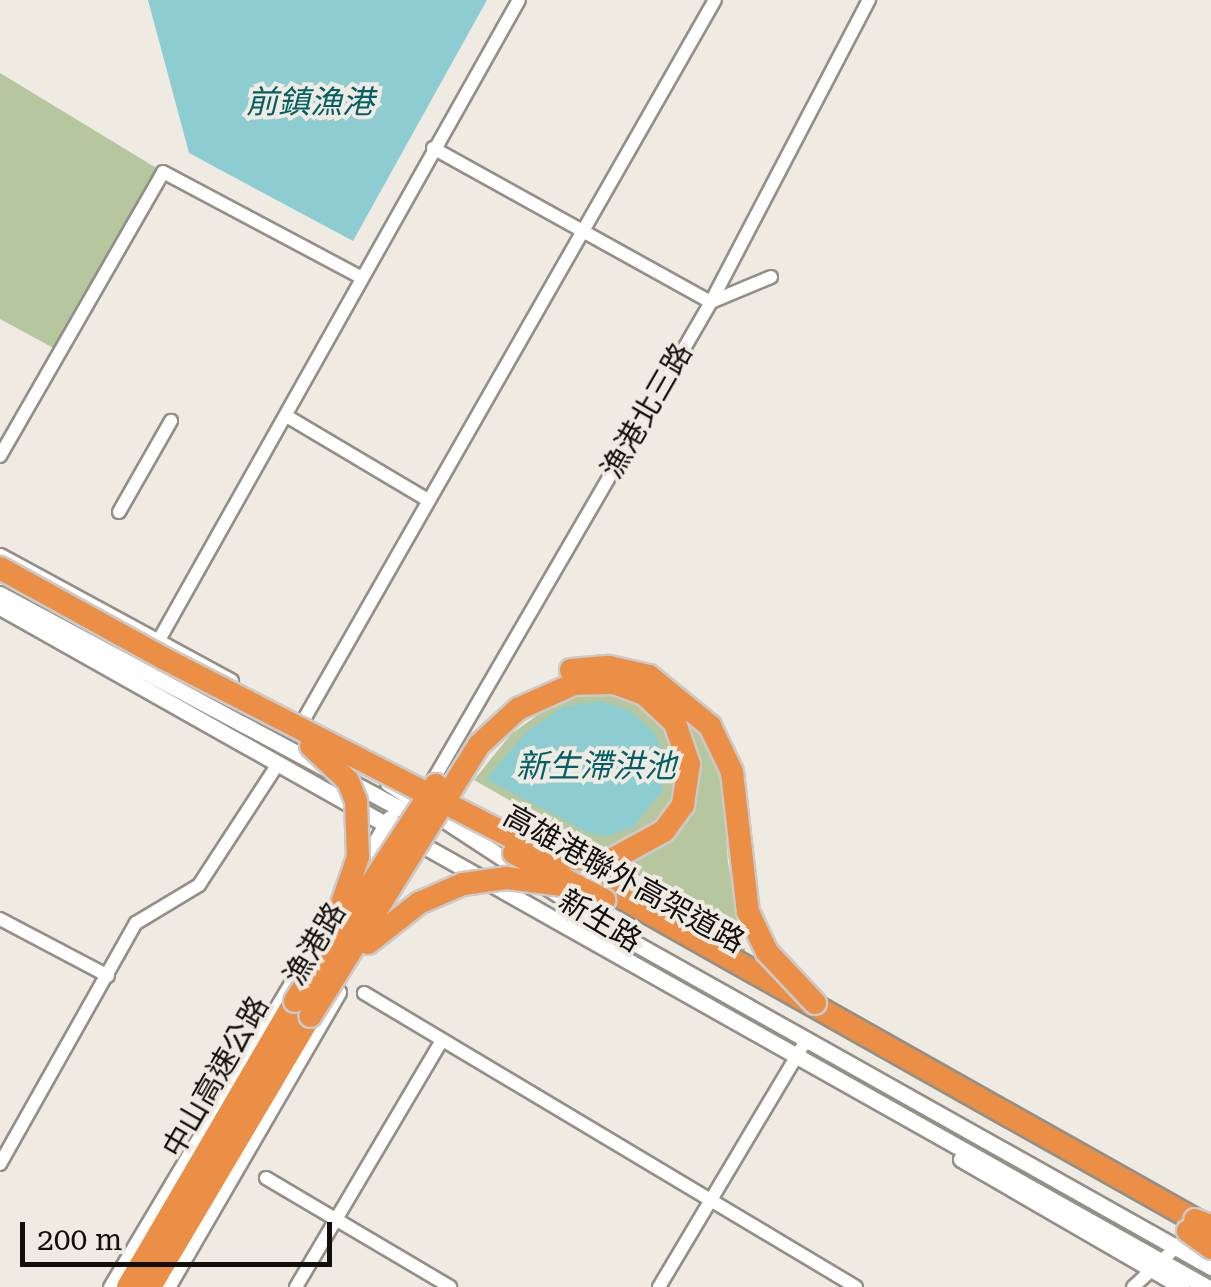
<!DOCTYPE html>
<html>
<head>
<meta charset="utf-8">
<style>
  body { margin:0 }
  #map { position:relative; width:1211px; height:1287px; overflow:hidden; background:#efeae2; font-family:"Roboto Serif","Noto Sans TC",serif }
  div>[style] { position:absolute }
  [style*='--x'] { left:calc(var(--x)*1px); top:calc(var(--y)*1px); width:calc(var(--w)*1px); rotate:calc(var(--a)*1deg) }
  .green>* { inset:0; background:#b6c69f }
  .water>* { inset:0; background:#8dcdd2 }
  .roads { filter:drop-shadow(2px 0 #939088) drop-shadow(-2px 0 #939088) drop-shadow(0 2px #939088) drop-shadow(0 -2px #939088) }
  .minor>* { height:12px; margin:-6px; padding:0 6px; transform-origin:6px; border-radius:6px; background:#fff }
  .tertiary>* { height:15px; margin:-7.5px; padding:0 7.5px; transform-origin:7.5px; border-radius:7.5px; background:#fff }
  .motorway>* { height:22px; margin:-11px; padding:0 11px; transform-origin:11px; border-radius:11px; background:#eb8f46 }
  .bridges { filter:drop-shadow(2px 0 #cbcaca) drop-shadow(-2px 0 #cbcaca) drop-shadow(0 2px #cbcaca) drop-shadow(0 -2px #cbcaca) }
  .motorway-bridge>* { height:22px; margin:-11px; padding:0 11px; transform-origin:11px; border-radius:11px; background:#eb8f46 }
  span { translate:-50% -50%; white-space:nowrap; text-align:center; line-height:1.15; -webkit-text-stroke:8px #efeae2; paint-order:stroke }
  .street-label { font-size:30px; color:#12100d }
  .water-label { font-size:32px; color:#006066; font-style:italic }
  .scale { position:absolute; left:20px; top:1222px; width:312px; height:45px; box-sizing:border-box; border:5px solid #12100d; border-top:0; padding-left:12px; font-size:30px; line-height:35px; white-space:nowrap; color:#12100d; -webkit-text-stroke:8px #efeae2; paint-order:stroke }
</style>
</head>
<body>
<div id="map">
  <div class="green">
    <i style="clip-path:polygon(0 73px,163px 172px,59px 351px,0 319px)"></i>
    <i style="clip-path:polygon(615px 688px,690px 715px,722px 781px,728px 863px,746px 955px,633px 871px,474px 780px,511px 734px,559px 700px)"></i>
  </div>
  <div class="water">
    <i style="clip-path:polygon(148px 0,487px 0,353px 241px,189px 153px)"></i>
    <i style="clip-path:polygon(600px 701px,629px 710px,653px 731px,666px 757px,662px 791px,633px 827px,608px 836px,591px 834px,486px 779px,527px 731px,563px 707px)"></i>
  </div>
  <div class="roads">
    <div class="minor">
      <i style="--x:433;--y:148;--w:318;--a:29"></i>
      <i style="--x:711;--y:302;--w:65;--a:-22.6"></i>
      <i style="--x:288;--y:417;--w:161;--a:30.7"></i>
      <i style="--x:0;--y:456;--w:327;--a:-60.1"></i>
      <i style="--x:163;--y:172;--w:222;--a:28"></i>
      <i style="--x:119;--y:512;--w:105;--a:-60.3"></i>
      <i style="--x:155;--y:647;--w:742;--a:-60.64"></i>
      <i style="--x:303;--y:721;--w:830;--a:-60.26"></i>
      <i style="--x:429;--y:787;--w:561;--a:-59.82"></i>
      <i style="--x:711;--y:302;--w:341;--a:-62.4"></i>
      <i style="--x:0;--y:919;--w:122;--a:27.8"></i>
      <i style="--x:364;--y:993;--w:573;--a:30.86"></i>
      <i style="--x:0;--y:1164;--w:277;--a:-60.6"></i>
      <i style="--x:136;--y:923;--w:74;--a:-31.1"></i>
      <i style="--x:199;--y:885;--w:137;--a:-56.9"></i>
      <i style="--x:266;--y:1178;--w:214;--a:30.6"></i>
      <i style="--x:296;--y:1287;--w:287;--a:-59.4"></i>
      <i style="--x:659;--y:1287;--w:289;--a:-59.2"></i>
      <i style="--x:1133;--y:1287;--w:68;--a:-42.6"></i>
    </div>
    <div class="tertiary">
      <i style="--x:0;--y:556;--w:262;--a:28.5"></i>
      <i style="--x:0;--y:594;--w:478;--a:28.2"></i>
      <i style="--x:0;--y:607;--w:1385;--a:29.4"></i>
      <i style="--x:388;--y:783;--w:280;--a:33.2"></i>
      <i style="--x:622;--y:936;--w:676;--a:29.33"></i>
      <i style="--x:361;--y:867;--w:57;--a:-59.4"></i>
      <i style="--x:961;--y:1159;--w:255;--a:30.1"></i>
      <i style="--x:111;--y:1287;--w:440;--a:-59.2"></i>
      <i style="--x:167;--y:1287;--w:341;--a:-59.9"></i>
    </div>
    <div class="motorway">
      <i style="--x:550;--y:857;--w:740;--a:29.37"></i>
      <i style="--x:128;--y:1287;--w:331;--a:-59.7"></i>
      <i style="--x:150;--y:1287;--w:315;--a:-59.4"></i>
    </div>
  </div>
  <div class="bridges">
    <div class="motorway-bridge">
      <i style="--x:0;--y:568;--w:188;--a:28.9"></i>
      <i style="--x:165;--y:659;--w:414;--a:27.2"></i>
      <i style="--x:533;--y:848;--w:44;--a:14.3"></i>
      <i style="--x:576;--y:859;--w:35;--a:2"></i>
      <i style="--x:611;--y:860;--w:60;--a:-28.7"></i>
      <i style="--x:664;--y:831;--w:32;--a:-54"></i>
      <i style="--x:683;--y:805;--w:41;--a:-81.7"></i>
      <i style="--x:689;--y:764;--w:43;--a:-108.9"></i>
      <i style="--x:675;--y:723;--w:42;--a:-136.9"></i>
      <i style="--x:644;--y:694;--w:33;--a:-160"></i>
      <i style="--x:613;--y:683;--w:39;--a:179"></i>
      <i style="--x:574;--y:684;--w:61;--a:155.9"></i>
      <i style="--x:518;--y:709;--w:53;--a:137.3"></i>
      <i style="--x:479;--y:745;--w:319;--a:121.9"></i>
      <i style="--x:571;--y:670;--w:38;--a:-5"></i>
      <i style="--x:609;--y:667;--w:41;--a:12.7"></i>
      <i style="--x:649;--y:676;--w:79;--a:39.3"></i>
      <i style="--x:710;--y:726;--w:51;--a:64.4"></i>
      <i style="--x:732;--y:772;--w:141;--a:83.5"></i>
      <i style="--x:748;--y:912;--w:44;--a:64.6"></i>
      <i style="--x:767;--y:952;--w:70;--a:46.7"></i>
      <i style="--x:311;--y:746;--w:51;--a:43.4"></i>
      <i style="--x:348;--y:781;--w:22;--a:68"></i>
      <i style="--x:356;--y:801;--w:56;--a:88"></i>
      <i style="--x:358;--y:857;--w:65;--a:109"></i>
      <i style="--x:514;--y:853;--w:102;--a:27.6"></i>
      <i style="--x:368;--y:943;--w:65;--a:-38.1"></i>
      <i style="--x:419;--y:903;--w:48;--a:-23.4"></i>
      <i style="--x:463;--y:884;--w:43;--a:-7.9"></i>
      <i style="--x:506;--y:878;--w:56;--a:7.1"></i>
      <i style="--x:295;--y:1001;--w:258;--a:-56.9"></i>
      <i style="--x:1195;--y:1220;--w:17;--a:21"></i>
      <i style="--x:1188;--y:1231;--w:29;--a:36"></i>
    </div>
  </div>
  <div class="street-label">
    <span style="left:647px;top:411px;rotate:-60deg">漁港北三路</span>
    <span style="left:624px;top:879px;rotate:29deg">高雄港聯外高架道路</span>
    <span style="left:600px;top:921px;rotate:31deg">新生路</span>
    <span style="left:315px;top:944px;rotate:-59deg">漁港路</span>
    <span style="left:216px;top:1077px;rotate:-60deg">中山高速公路</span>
  </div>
  <div class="water-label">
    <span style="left:310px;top:102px">前鎮漁港</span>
    <span style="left:596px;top:766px">新生滯洪池</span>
  </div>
  <div class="scale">200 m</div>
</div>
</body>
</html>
